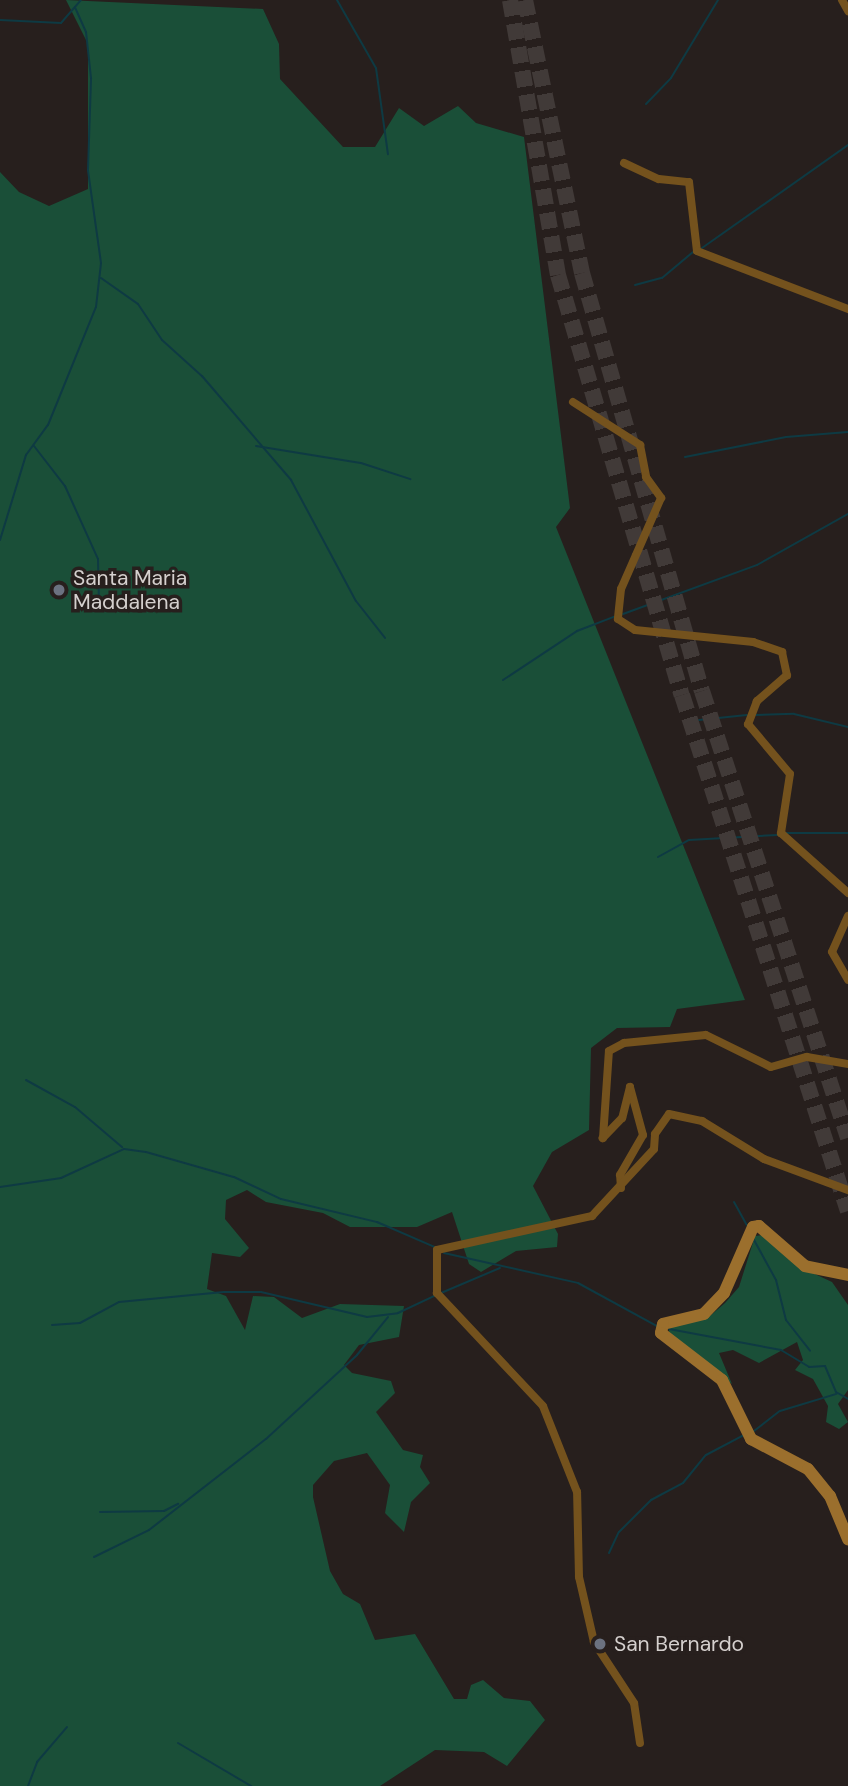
<!DOCTYPE html>
<html>
<head>
<meta charset="utf-8">
<style>
  body { margin:0 }
  #map { position:relative; width:848px; height:1786px; overflow:hidden; background:#271f1d; font-family:"DM Sans",sans-serif }
  div>[style] { position:absolute }
  [style*='--x'] { left:calc(var(--x)*1px); top:calc(var(--y)*1px); width:calc(var(--w)*1px); rotate:calc(var(--a)*1deg) }
  .green>* { inset:0; background:#1a4f38 }
  .stream>* { height:2px; margin:-1px; padding:0 1px; transform-origin:1px; border-radius:1px; background:#0e3a43 }
  .highway-tunnel>* { height:16px; margin-top:-8px; transform-origin:0; background:repeating-linear-gradient(90deg,#413a38 0 16px,transparent 0 24px) }
  .street>* { height:8px; margin:-4px; padding:0 4px; transform-origin:4px; border-radius:4px; background:#74521d }
  .secondary>* { height:12px; margin:-6px; padding:0 6px; transform-origin:6px; border-radius:6px; background:#9b6f2d }
  .dots>* { width:19px; height:19px; translate:-50% -50%; box-sizing:border-box; border:4px solid #271f1d; border-radius:50% }
  span { translate:-50% -50%; white-space:nowrap; text-align:center; line-height:1.15; -webkit-text-stroke:7px #271f1d; paint-order:stroke }
  .poi-label { font-size:21px; color:#d5d0ce }
  .left { translate:0 -50%; text-align:left }
</style>
</head>
<body>
<div id="map">
  <div class="green">
    <i style="clip-path:polygon(66px 0,263px 9px,279px 44px,280px 79px,343px 147px,375px 147px,399px 108px,424px 126px,458px 106px,476px 123px,524px 137px,570px 508px,556px 527px,745px 1000px,677px 1009px,670px 1027px,617px 1028px,591px 1048px,589px 1130px,552px 1152px,533px 1186px,558px 1234px,557px 1247px,516px 1251px,481px 1272px,469px 1264px,452px 1212px,417px 1227px,350px 1227px,323px 1213px,266px 1202px,247px 1190px,226px 1200px,225px 1219px,249px 1248px,240px 1257px,212px 1253px,207px 1289px,226px 1296px,245px 1330px,253px 1296px,274px 1297px,302px 1318px,340px 1304px,404px 1306px,399px 1337px,359px 1345px,344px 1365px,352px 1373px,391px 1381px,395px 1393px,376px 1412px,403px 1450px,423px 1455px,420px 1467px,430px 1483px,411px 1502px,404px 1532px,385px 1513px,390px 1485px,367px 1453px,334px 1461px,313px 1485px,313px 1497px,330px 1571px,343px 1594px,360px 1604px,375px 1640px,415px 1634px,454px 1699px,467px 1699px,471px 1685px,483px 1680px,504px 1698px,530px 1701px,545px 1720px,507px 1766px,484px 1752px,435px 1750px,380px 1786px,0 1786px,0 172px,19px 192px,49px 206px,88px 189px,88px 44px)"></i>
    <i style="clip-path:polygon(763px 1235px,802px 1268px,832px 1282px,848px 1305px,848px 1390px,838px 1404px,848px 1422px,839px 1429px,826px 1422px,828px 1406px,813px 1379px,795px 1370px,803px 1360px,797px 1342px,759px 1363px,733px 1350px,719px 1353px,732px 1384px,669px 1334px,669px 1327px,711px 1315px,725px 1303px,739px 1287px,755px 1236px)"></i>
  </div>
  <div class="stream">
    <i style="--x:337;--y:0;--w:78;--a:60.2"></i>
    <i style="--x:376;--y:68;--w:87;--a:82.1"></i>
    <i style="--x:0;--y:20;--w:61;--a:2.8"></i>
    <i style="--x:61;--y:23;--w:30;--a:-49"></i>
    <i style="--x:646;--y:104;--w:36;--a:-46"></i>
    <i style="--x:671;--y:78;--w:91;--a:-58.9"></i>
    <i style="--x:702;--y:248;--w:179;--a:-35.2"></i>
    <i style="--x:101;--y:278;--w:45;--a:35.1"></i>
    <i style="--x:138;--y:304;--w:43;--a:56.3"></i>
    <i style="--x:162;--y:340;--w:54;--a:42"></i>
    <i style="--x:202;--y:376;--w:137;--a:49.4"></i>
    <i style="--x:291;--y:480;--w:137;--a:61.8"></i>
    <i style="--x:356;--y:601;--w:47;--a:51.9"></i>
    <i style="--x:635;--y:285;--w:28;--a:-15"></i>
    <i style="--x:662;--y:278;--w:40;--a:-40"></i>
    <i style="--x:34;--y:446;--w:51;--a:52.2"></i>
    <i style="--x:65;--y:486;--w:80;--a:65.7"></i>
    <i style="--x:98;--y:559;--w:45;--a:88.7"></i>
    <i style="--x:256;--y:446;--w:106;--a:9.2"></i>
    <i style="--x:361;--y:463;--w:52;--a:18.1"></i>
    <i style="--x:685;--y:457;--w:103;--a:-11.2"></i>
    <i style="--x:786;--y:437;--w:62;--a:-4.6"></i>
    <i style="--x:0;--y:540;--w:89;--a:-73"></i>
    <i style="--x:26;--y:455;--w:37;--a:-54"></i>
    <i style="--x:48;--y:425;--w:127;--a:-67.9"></i>
    <i style="--x:96;--y:307;--w:44;--a:-83.5"></i>
    <i style="--x:101;--y:263;--w:94;--a:-98"></i>
    <i style="--x:88;--y:170;--w:92;--a:-88.1"></i>
    <i style="--x:91;--y:78;--w:46;--a:-96.2"></i>
    <i style="--x:86;--y:32;--w:27;--a:-114"></i>
    <i style="--x:623;--y:614;--w:143;--a:-20.1"></i>
    <i style="--x:757;--y:565;--w:104;--a:-29.3"></i>
    <i style="--x:503;--y:680;--w:89;--a:-33.5"></i>
    <i style="--x:577;--y:631;--w:40;--a:-21"></i>
    <i style="--x:756;--y:715;--w:38;--a:-2"></i>
    <i style="--x:794;--y:714;--w:56;--a:13.5"></i>
    <i style="--x:699;--y:720;--w:48;--a:-5.9"></i>
    <i style="--x:786;--y:833;--w:62;--a:0"></i>
    <i style="--x:658;--y:857;--w:35;--a:-29"></i>
    <i style="--x:689;--y:840;--w:88;--a:-3.3"></i>
    <i style="--x:26;--y:1080;--w:56;--a:28.9"></i>
    <i style="--x:75;--y:1107;--w:62;--a:40.4"></i>
    <i style="--x:0;--y:1187;--w:62;--a:-8.4"></i>
    <i style="--x:61;--y:1178;--w:69;--a:-24.7"></i>
    <i style="--x:124;--y:1149;--w:22;--a:8"></i>
    <i style="--x:146;--y:1152;--w:91;--a:15.9"></i>
    <i style="--x:234;--y:1177;--w:52;--a:25.1"></i>
    <i style="--x:281;--y:1199;--w:99;--a:13.5"></i>
    <i style="--x:377;--y:1222;--w:65;--a:23.4"></i>
    <i style="--x:734;--y:1202;--w:26;--a:61"></i>
    <i style="--x:754;--y:1240;--w:46;--a:61.2"></i>
    <i style="--x:776;--y:1280;--w:41;--a:76"></i>
    <i style="--x:786;--y:1320;--w:39;--a:52"></i>
    <i style="--x:444;--y:1253;--w:137;--a:12.6"></i>
    <i style="--x:578;--y:1283;--w:90;--a:28.6"></i>
    <i style="--x:441;--y:1293;--w:64;--a:-23"></i>
    <i style="--x:52;--y:1325;--w:28;--a:-4"></i>
    <i style="--x:80;--y:1323;--w:44;--a:-28.3"></i>
    <i style="--x:119;--y:1302;--w:105;--a:-5.4"></i>
    <i style="--x:224;--y:1292;--w:37;--a:0"></i>
    <i style="--x:261;--y:1292;--w:109;--a:13.3"></i>
    <i style="--x:367;--y:1317;--w:31;--a:-7"></i>
    <i style="--x:398;--y:1313;--w:42;--a:-25.3"></i>
    <i style="--x:669;--y:1329;--w:114;--a:10.6"></i>
    <i style="--x:781;--y:1350;--w:33;--a:31"></i>
    <i style="--x:809;--y:1367;--w:16;--a:-4"></i>
    <i style="--x:825;--y:1366;--w:28;--a:67"></i>
    <i style="--x:836;--y:1392;--w:14;--a:30"></i>
    <i style="--x:754;--y:1431;--w:33;--a:-38"></i>
    <i style="--x:780;--y:1411;--w:59;--a:-16.9"></i>
    <i style="--x:100;--y:1512;--w:64;--a:-0.9"></i>
    <i style="--x:164;--y:1511;--w:16;--a:-27"></i>
    <i style="--x:609;--y:1553;--w:23;--a:-65"></i>
    <i style="--x:619;--y:1532;--w:45;--a:-45"></i>
    <i style="--x:651;--y:1500;--w:36;--a:-28"></i>
    <i style="--x:683;--y:1483;--w:36;--a:-51"></i>
    <i style="--x:706;--y:1455;--w:41;--a:-27.8"></i>
    <i style="--x:94;--y:1557;--w:61;--a:-26.1"></i>
    <i style="--x:149;--y:1530;--w:148;--a:-37.9"></i>
    <i style="--x:266;--y:1439;--w:124;--a:-42.7"></i>
    <i style="--x:357;--y:1355;--w:49;--a:-50.8"></i>
    <i style="--x:178;--y:1743;--w:85;--a:30.5"></i>
    <i style="--x:28;--y:1786;--w:26;--a:-69"></i>
    <i style="--x:37;--y:1762;--w:46;--a:-49.4"></i>
  </div>
  <div class="highway-tunnel">
    <i style="--x:510;--y:0;--w:279;--a:80.1"></i>
    <i style="--x:558;--y:275;--w:438;--a:73.6"></i>
    <i style="--x:682;--y:695;--w:542;--a:72.17"></i>
    <i style="--x:525;--y:0;--w:279;--a:78.2"></i>
    <i style="--x:582;--y:273;--w:435;--a:74"></i>
    <i style="--x:702;--y:691;--w:470;--a:71.9"></i>
  </div>
  <div class="street">
    <i style="--x:842;--y:0;--w:13;--a:61"></i>
    <i style="--x:624;--y:163;--w:38;--a:25"></i>
    <i style="--x:659;--y:179;--w:30;--a:6"></i>
    <i style="--x:689;--y:182;--w:69;--a:83.4"></i>
    <i style="--x:697;--y:251;--w:162;--a:21"></i>
    <i style="--x:573;--y:402;--w:80;--a:32.7"></i>
    <i style="--x:640;--y:445;--w:33;--a:79"></i>
    <i style="--x:646;--y:477;--w:26;--a:54"></i>
    <i style="--x:661;--y:498;--w:99;--a:113.7"></i>
    <i style="--x:621;--y:589;--w:30;--a:96"></i>
    <i style="--x:618;--y:619;--w:20;--a:33"></i>
    <i style="--x:635;--y:630;--w:119;--a:5.8"></i>
    <i style="--x:753;--y:642;--w:31;--a:19"></i>
    <i style="--x:782;--y:652;--w:24;--a:78"></i>
    <i style="--x:787;--y:675;--w:40;--a:139"></i>
    <i style="--x:757;--y:701;--w:25;--a:111"></i>
    <i style="--x:748;--y:724;--w:65;--a:50"></i>
    <i style="--x:790;--y:774;--w:60;--a:98.7"></i>
    <i style="--x:781;--y:833;--w:90;--a:41.8"></i>
    <i style="--x:848;--y:916;--w:39;--a:114"></i>
    <i style="--x:832;--y:952;--w:32;--a:60"></i>
    <i style="--x:621;--y:1188;--w:13;--a:-94"></i>
    <i style="--x:620;--y:1175;--w:46;--a:-60.1"></i>
    <i style="--x:643;--y:1135;--w:50;--a:-105.2"></i>
    <i style="--x:630;--y:1087;--w:32;--a:104"></i>
    <i style="--x:622;--y:1118;--w:28;--a:134"></i>
    <i style="--x:603;--y:1138;--w:87;--a:-86.1"></i>
    <i style="--x:609;--y:1051;--w:17;--a:-28"></i>
    <i style="--x:624;--y:1043;--w:82;--a:-5.6"></i>
    <i style="--x:706;--y:1035;--w:72;--a:26.2"></i>
    <i style="--x:771;--y:1067;--w:37;--a:-16"></i>
    <i style="--x:807;--y:1057;--w:42;--a:9.7"></i>
    <i style="--x:640;--y:1743;--w:40;--a:-98.5"></i>
    <i style="--x:634;--y:1703;--w:73;--a:-123.3"></i>
    <i style="--x:594;--y:1642;--w:67;--a:-103"></i>
    <i style="--x:579;--y:1577;--w:85;--a:-91.3"></i>
    <i style="--x:577;--y:1492;--w:92;--a:-111.6"></i>
    <i style="--x:543;--y:1406;--w:155;--a:-133.2"></i>
    <i style="--x:437;--y:1293;--w:43;--a:-90"></i>
    <i style="--x:437;--y:1250;--w:159;--a:-12.4"></i>
    <i style="--x:592;--y:1216;--w:91;--a:-47.2"></i>
    <i style="--x:654;--y:1149;--w:15;--a:-86"></i>
    <i style="--x:655;--y:1134;--w:24;--a:-55"></i>
    <i style="--x:669;--y:1114;--w:34;--a:12"></i>
    <i style="--x:702;--y:1121;--w:73;--a:31.5"></i>
    <i style="--x:764;--y:1159;--w:90;--a:20.3"></i>
  </div>
  <div class="secondary">
    <i style="--x:848;--y:1275;--w:44;--a:-168.2"></i>
    <i style="--x:805;--y:1266;--w:61;--a:-139"></i>
    <i style="--x:759;--y:1226;--w:6;--a:171"></i>
    <i style="--x:753;--y:1227;--w:72;--a:113.7"></i>
    <i style="--x:724;--y:1293;--w:29;--a:134"></i>
    <i style="--x:704;--y:1314;--w:42;--a:166.3"></i>
    <i style="--x:663;--y:1324;--w:9;--a:103"></i>
    <i style="--x:661;--y:1333;--w:77;--a:37.6"></i>
    <i style="--x:722;--y:1380;--w:66;--a:63.8"></i>
    <i style="--x:751;--y:1439;--w:64;--a:27.8"></i>
    <i style="--x:808;--y:1469;--w:35;--a:51"></i>
    <i style="--x:830;--y:1496;--w:47;--a:67.3"></i>
  </div>
  <div class="dots">
    <i style="left:59px;top:590px;background:#6b7280"></i>
    <i style="left:600px;top:1644px;background:#6b7280"></i>
  </div>
  <div class="poi-label">
    <span class="left" style="left:73px;top:590px">Santa Maria<br>Maddalena</span>
    <span class="left" style="left:614px;top:1644px">San Bernardo</span>
  </div>
</div>
</body>
</html>
